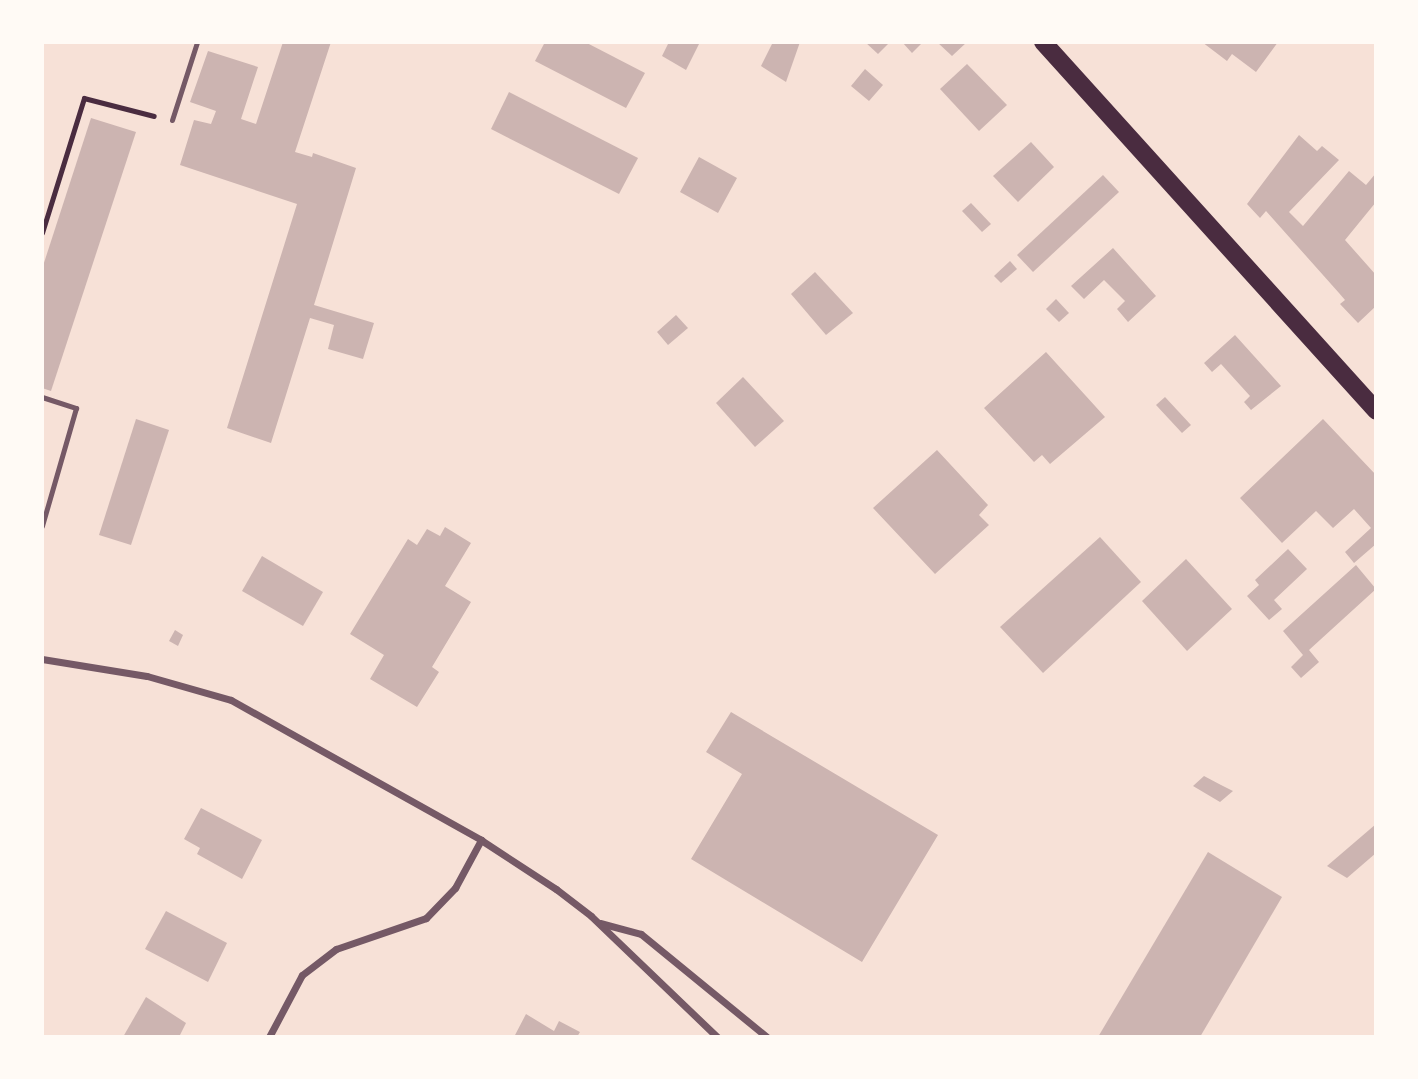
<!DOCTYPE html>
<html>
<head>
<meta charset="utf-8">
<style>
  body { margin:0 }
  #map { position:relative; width:1418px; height:1079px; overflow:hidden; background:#f7e1d7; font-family:Commissioner,sans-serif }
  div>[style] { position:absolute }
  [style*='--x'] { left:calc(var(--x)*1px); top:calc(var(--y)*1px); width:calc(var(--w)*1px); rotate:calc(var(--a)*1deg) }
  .building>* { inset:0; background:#ccb4b1 }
  .path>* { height:4.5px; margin:-2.25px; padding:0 2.25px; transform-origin:2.25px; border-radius:2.25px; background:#4a2c40 }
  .service>* { height:5px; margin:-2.5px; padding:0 2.5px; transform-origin:2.5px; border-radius:2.5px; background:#755966 }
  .minor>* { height:7px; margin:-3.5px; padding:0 3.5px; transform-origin:3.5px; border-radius:3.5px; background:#755966 }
  .primary>* { height:18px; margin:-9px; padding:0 9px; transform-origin:9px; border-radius:9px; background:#4a2c40 }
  span { translate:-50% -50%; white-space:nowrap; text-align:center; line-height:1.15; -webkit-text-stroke:7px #fffaf5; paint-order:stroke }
  .frame { position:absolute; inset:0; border:44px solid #fffaf5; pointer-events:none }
</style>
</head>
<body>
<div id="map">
  <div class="building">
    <i style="clip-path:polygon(283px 42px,331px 42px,295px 152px,312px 157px,313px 153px,356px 168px,314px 305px,374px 323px,363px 359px,328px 349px,334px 325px,310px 318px,271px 443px,227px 428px,297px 204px,180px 165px,194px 120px,211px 124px,216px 111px,190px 102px,208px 51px,258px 67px,241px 119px,256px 124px)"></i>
    <i style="clip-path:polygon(545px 42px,585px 42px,645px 73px,626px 108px,535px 61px)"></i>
    <i style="clip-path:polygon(669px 42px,700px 42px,686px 70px,662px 56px)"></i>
    <i style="clip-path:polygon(773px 42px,800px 42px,786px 82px,761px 66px)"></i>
    <i style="clip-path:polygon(865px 42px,890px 42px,878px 54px)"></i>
    <i style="clip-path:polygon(902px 42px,923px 42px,912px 53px)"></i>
    <i style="clip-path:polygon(937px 42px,967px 42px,952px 56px)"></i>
    <i style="clip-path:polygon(1202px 42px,1278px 42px,1256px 72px,1232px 54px,1227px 61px)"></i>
    <i style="clip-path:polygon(967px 64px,1007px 105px,979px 131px,940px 89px)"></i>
    <i style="clip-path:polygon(865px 69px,883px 85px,869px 101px,851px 86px)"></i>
    <i style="clip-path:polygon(509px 92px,638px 158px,619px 194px,491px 129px)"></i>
    <i style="clip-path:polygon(91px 118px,136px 132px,51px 391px,42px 388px,42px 269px)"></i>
    <i style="clip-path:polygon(1299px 135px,1317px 151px,1322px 146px,1339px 160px,1289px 212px,1303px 226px,1349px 171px,1366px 185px,1376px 173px,1376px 202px,1345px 240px,1376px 275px,1376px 306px,1358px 323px,1340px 304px,1345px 300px,1339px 293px,1266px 211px,1260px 218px,1247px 204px)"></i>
    <i style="clip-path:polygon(1031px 142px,1054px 167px,1018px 202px,993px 176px)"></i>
    <i style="clip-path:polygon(699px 157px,737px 178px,718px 213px,680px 192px)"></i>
    <i style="clip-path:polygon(1103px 175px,1119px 192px,1033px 272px,1017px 255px)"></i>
    <i style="clip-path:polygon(971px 203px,991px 224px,982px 232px,962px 211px)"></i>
    <i style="clip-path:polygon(1113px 248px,1156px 296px,1128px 322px,1117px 309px,1125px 301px,1104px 280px,1084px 299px,1071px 286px)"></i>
    <i style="clip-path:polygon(1010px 261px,1017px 269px,1001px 283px,994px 276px)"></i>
    <i style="clip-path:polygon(815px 272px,853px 313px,826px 335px,791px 294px)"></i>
    <i style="clip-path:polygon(1056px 299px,1069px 313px,1059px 322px,1046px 309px)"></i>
    <i style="clip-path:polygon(676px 315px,688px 328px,668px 345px,657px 332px)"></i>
    <i style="clip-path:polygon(1235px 335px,1281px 386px,1251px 410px,1244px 402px,1250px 396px,1221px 364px,1212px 372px,1204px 363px)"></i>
    <i style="clip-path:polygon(1046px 352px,1105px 417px,1050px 464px,1042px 455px,1034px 462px,984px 408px)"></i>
    <i style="clip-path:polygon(743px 377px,784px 421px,755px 447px,716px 403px)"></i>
    <i style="clip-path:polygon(1165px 397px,1191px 425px,1182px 433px,1156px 405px)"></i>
    <i style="clip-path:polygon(136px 419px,169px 430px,131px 545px,99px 535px)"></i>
    <i style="clip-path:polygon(1323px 419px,1376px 475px,1376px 544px,1354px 563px,1345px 552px,1371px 528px,1354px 509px,1333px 528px,1316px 511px,1282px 543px,1240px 498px)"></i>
    <i style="clip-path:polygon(937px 450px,988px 505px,979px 515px,989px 525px,935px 574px,873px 508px)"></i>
    <i style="clip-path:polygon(445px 527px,471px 543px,445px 586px,471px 602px,432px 667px,439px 672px,417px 707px,370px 679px,384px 655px,350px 634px,408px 539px,417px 545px,427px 529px,440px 536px)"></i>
    <i style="clip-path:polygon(1100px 537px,1141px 582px,1043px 673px,1000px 627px)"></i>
    <i style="clip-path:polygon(1288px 549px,1307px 569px,1274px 600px,1282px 609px,1269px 620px,1247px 596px,1259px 585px,1255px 580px)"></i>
    <i style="clip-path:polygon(262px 556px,323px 592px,303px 626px,242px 591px)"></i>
    <i style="clip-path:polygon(1186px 559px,1232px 609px,1187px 651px,1142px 601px)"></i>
    <i style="clip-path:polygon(1356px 565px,1376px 589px,1309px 650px,1319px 662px,1301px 678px,1291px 667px,1303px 655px,1283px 631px)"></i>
    <i style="clip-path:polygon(175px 630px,183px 635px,178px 646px,169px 641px)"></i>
    <i style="clip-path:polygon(731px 712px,938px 835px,862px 962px,691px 859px,742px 774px,706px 752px)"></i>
    <i style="clip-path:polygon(1204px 776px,1221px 785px,1233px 791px,1220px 802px,1193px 786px)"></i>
    <i style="clip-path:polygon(201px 808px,262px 840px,242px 879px,197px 854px,200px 848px,184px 839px)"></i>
    <i style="clip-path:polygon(1376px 824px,1376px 853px,1347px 878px,1327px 866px)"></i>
    <i style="clip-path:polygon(1208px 852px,1282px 897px,1200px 1037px,1098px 1037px)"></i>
    <i style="clip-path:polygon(166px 911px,227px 943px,208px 982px,145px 949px)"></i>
    <i style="clip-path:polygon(146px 997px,186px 1023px,179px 1037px,123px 1037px)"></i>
    <i style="clip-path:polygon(526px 1014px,554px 1031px,559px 1021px,580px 1032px,577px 1037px,514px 1037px)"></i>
  </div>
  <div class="path">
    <i style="--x:42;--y:233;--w:141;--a:-72.7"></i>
    <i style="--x:84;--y:98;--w:72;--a:14.4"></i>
  </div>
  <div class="service">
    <i style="--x:172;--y:120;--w:82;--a:-72.2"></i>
    <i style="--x:42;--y:397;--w:36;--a:18"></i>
    <i style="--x:76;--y:408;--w:123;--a:106.1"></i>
  </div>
  <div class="minor">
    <i style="--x:42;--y:659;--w:106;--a:9.2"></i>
    <i style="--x:147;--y:676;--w:87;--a:15.9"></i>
    <i style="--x:231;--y:700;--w:287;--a:29.2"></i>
    <i style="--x:481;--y:840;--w:90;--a:33.2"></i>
    <i style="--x:556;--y:889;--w:44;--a:37.6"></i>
    <i style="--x:591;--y:916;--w:175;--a:43.8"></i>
    <i style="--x:600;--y:923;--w:42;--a:15"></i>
    <i style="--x:641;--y:934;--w:163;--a:39.3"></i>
    <i style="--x:269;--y:1037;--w:70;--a:-62"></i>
    <i style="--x:302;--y:975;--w:43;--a:-37.4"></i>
    <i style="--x:336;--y:949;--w:95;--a:-19"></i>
    <i style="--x:426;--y:918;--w:42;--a:-46"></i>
    <i style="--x:455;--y:888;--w:55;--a:-61.6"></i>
  </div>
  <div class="primary">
    <i style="--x:1043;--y:42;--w:497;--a:47.9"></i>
  </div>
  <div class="frame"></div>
</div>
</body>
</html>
